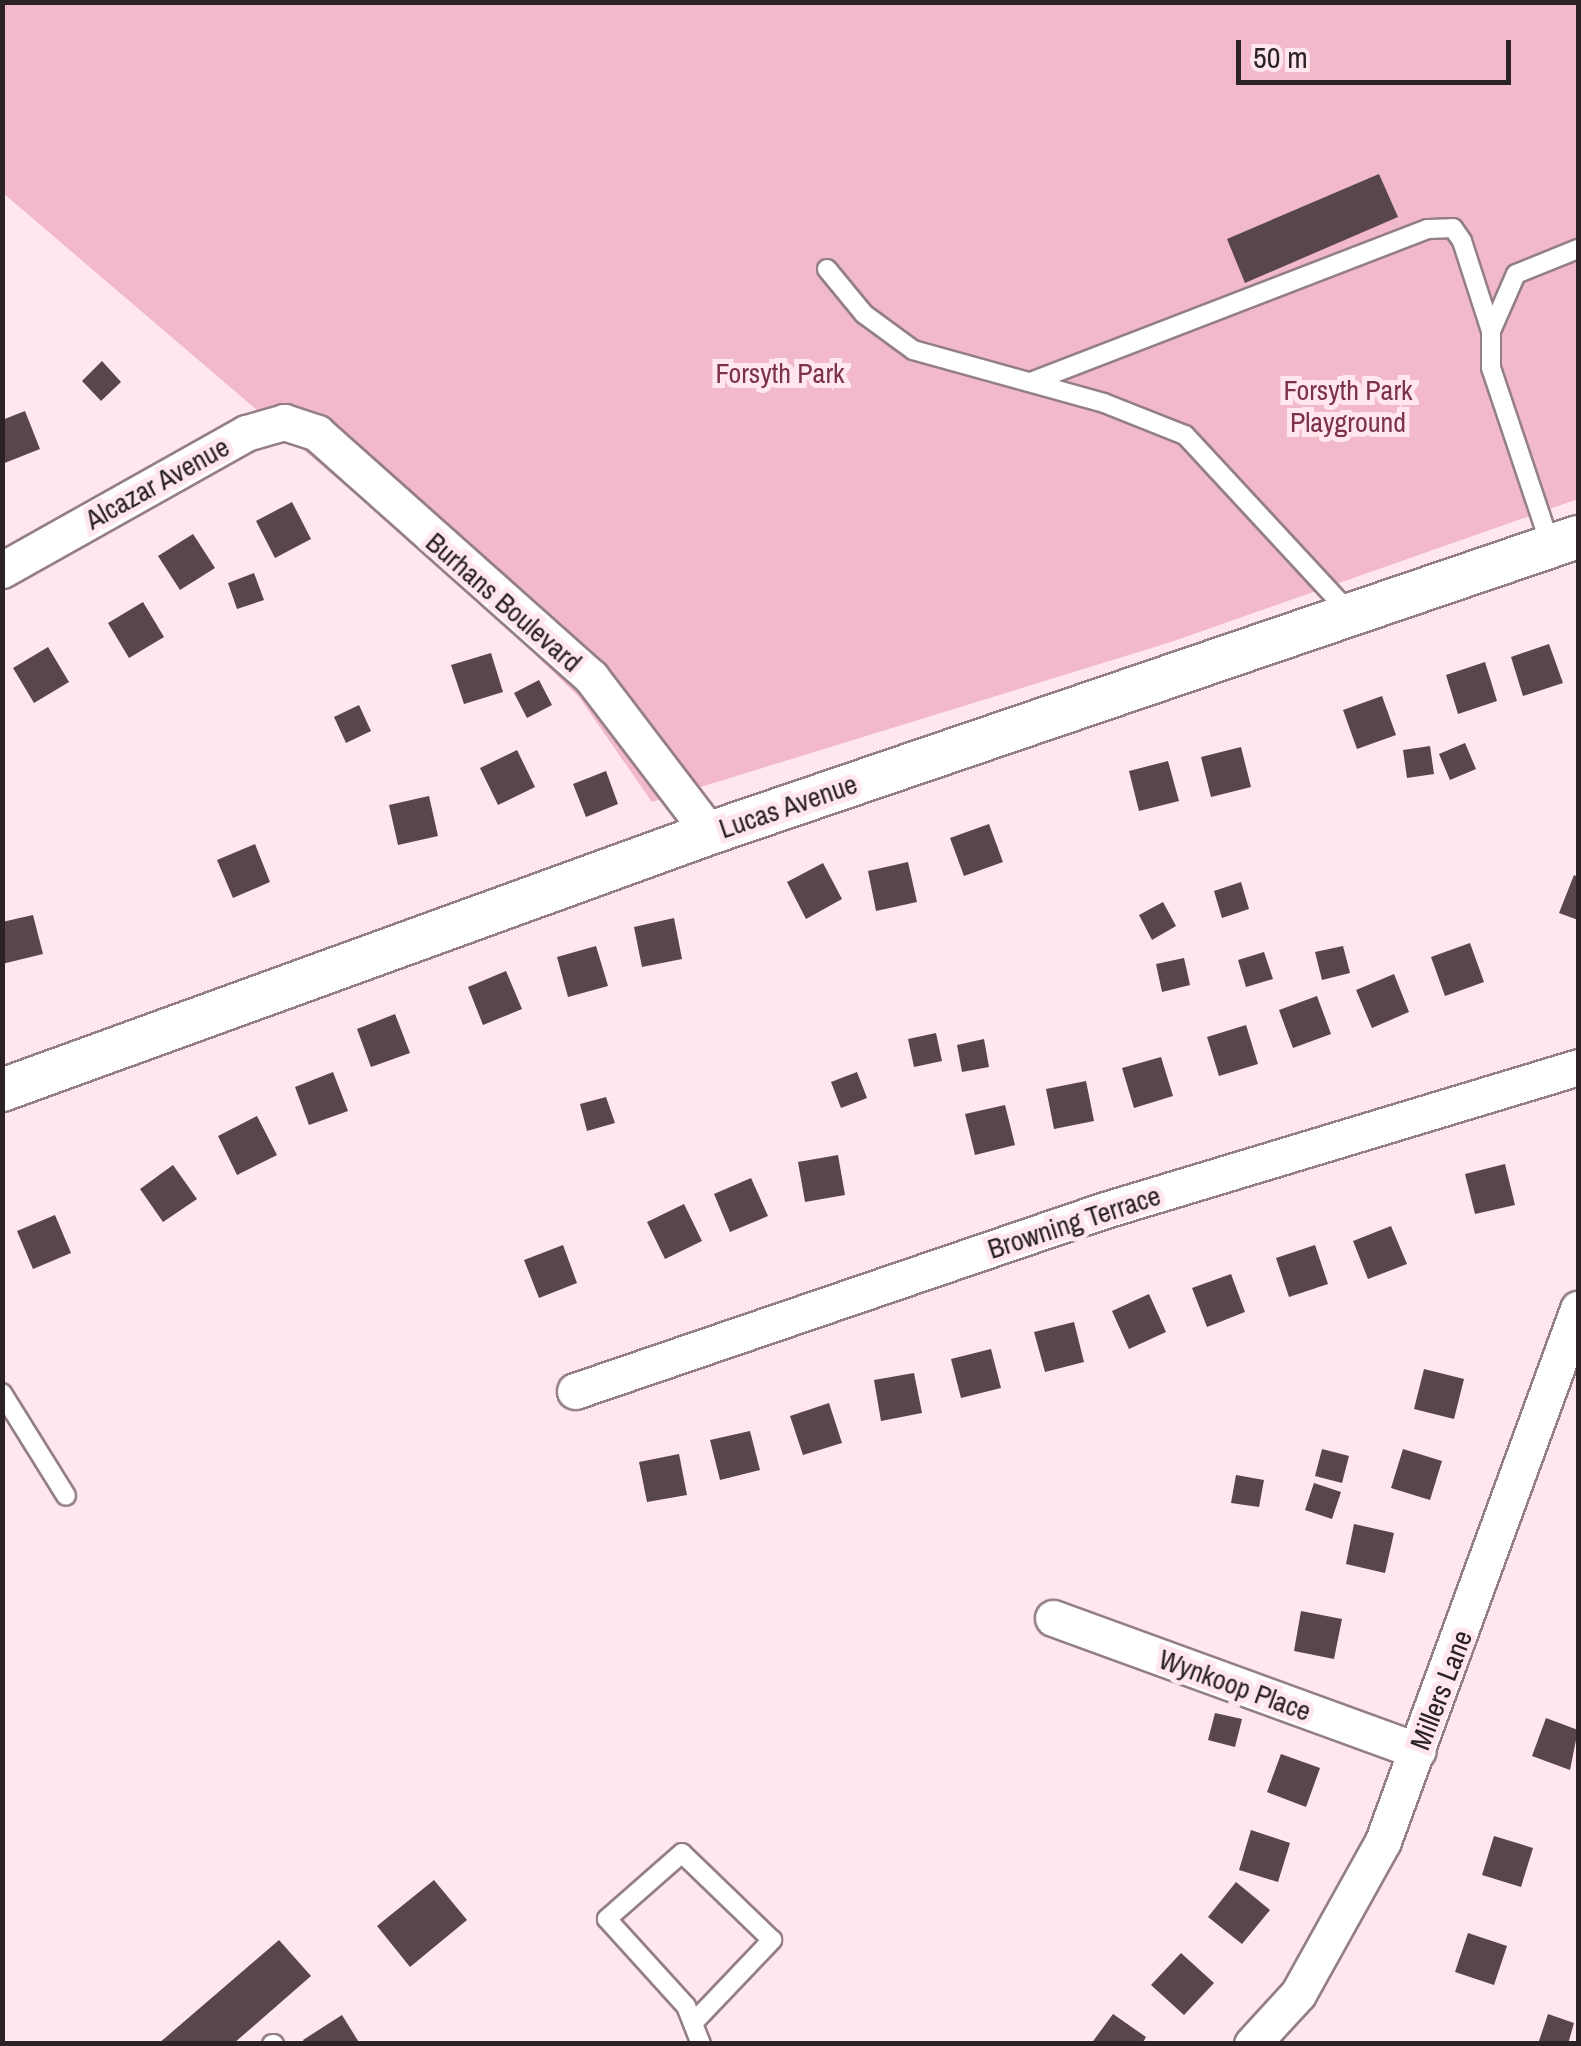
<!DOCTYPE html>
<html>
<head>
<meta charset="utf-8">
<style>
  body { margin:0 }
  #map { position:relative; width:1581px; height:2046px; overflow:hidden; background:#ffe7ed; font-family:"Archivo Narrow",sans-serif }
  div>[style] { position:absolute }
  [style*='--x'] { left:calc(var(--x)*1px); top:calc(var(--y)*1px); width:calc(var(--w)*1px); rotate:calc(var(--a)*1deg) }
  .green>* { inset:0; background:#f1b9c9 }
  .building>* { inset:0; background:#59464b }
  .roads { filter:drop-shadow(2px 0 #947f85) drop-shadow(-2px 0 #947f85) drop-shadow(0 2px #947f85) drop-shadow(0 -2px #947f85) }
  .service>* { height:18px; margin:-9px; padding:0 9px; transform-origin:9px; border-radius:9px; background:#fff }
  .minor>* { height:35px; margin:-17.5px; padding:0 17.5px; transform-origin:17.5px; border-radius:17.5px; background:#fff }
  .tertiary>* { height:42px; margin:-21px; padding:0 21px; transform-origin:21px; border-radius:21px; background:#fff }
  span { translate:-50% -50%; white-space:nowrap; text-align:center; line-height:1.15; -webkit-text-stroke:10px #ffe7ed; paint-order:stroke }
  .park-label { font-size:28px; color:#7c314d }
  .street-label { font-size:28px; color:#2b2224 }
  .frame { position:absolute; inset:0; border:5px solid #2b2224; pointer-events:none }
  .scale { position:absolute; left:1236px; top:40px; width:275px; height:45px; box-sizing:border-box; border:5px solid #2b2224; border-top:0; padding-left:12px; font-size:30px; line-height:35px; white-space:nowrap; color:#2b2224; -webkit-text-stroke:8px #ffe7ed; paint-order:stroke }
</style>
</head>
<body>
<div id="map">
  <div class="green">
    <i style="clip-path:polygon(2px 3px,1578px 3px,1578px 499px,1171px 642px,652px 802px,579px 697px,478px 599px,3px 193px)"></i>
  </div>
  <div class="building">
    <i style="clip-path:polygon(1379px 174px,1398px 217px,1245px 283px,1227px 239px)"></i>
    <i style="clip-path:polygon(102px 361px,121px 382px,101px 401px,82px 381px)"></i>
    <i style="clip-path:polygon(25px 411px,40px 449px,2px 464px,2px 420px)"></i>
    <i style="clip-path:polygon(292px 502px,311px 539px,275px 558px,256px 521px)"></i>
    <i style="clip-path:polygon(193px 534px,215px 568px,180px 590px,158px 556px)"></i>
    <i style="clip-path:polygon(254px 573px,264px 600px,237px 609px,228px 583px)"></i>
    <i style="clip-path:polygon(143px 602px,164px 637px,129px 658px,108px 623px)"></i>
    <i style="clip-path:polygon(1549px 644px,1563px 683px,1523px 696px,1511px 657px)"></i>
    <i style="clip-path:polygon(48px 647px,69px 682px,34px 703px,13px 668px)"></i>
    <i style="clip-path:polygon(491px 653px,503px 692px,464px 704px,451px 665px)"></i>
    <i style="clip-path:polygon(1485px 662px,1497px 701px,1458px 714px,1446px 675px)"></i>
    <i style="clip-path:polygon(539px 680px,552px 705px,527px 718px,514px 693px)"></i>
    <i style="clip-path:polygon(1382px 696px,1396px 735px,1357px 749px,1343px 710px)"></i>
    <i style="clip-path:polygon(359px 705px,371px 731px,346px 743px,334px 717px)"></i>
    <i style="clip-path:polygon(1465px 743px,1476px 769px,1450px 780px,1439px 754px)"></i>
    <i style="clip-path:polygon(1430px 746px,1434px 774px,1407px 778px,1403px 750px)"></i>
    <i style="clip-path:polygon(1241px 747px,1251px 787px,1211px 797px,1201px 757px)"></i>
    <i style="clip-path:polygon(517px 750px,535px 787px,498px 805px,480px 768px)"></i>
    <i style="clip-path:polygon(1168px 761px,1179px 801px,1139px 811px,1129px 771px)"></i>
    <i style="clip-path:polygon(606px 771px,618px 804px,586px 817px,573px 784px)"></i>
    <i style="clip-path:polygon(429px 796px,438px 836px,398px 845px,389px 805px)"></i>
    <i style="clip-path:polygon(989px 824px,1003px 862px,964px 876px,950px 838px)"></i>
    <i style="clip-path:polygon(255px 844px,270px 882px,233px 898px,217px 860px)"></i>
    <i style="clip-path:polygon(908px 862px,917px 902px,876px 911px,868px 871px)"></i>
    <i style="clip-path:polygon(823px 863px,842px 899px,806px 919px,787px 882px)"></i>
    <i style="clip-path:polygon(1574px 875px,1578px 877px,1578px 920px,1559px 913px)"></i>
    <i style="clip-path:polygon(1241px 882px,1249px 909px,1222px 918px,1214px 891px)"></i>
    <i style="clip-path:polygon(1163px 902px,1176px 926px,1152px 940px,1139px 915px)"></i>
    <i style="clip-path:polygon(33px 915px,43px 954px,2px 964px,2px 922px)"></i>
    <i style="clip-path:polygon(674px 918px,682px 959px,642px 967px,634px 927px)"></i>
    <i style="clip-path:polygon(1470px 943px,1484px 982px,1445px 996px,1431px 957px)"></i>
    <i style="clip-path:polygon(596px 946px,608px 986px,568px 997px,557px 957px)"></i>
    <i style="clip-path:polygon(1343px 946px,1350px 973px,1322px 980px,1315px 952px)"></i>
    <i style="clip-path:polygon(1264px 952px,1273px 979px,1246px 987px,1238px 960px)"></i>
    <i style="clip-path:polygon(1184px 958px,1190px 985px,1162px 992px,1156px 964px)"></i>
    <i style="clip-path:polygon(506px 971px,522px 1009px,483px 1025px,468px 987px)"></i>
    <i style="clip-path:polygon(1394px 974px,1409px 1012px,1372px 1028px,1356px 990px)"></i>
    <i style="clip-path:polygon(1317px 996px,1331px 1034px,1293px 1048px,1279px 1010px)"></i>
    <i style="clip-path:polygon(395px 1014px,410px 1053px,371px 1067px,357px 1029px)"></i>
    <i style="clip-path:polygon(1246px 1025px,1258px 1064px,1219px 1076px,1207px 1037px)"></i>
    <i style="clip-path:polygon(936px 1033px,942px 1061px,914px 1067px,908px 1039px)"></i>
    <i style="clip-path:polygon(984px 1039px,989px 1067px,962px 1072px,957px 1045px)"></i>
    <i style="clip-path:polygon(1161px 1057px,1173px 1096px,1134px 1108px,1122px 1068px)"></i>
    <i style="clip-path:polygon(333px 1072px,348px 1111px,309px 1125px,295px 1087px)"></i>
    <i style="clip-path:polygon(857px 1072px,867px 1098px,841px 1108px,831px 1082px)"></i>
    <i style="clip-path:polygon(1086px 1081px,1094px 1121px,1054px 1129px,1046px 1089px)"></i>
    <i style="clip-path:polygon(606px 1097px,615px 1123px,587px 1131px,580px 1104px)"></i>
    <i style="clip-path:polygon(1005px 1105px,1015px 1145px,975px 1155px,965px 1114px)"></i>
    <i style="clip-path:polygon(257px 1116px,277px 1155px,237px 1175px,218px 1136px)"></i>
    <i style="clip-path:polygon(838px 1155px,845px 1195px,805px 1202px,798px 1162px)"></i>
    <i style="clip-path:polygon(1505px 1164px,1515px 1205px,1475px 1214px,1465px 1174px)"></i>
    <i style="clip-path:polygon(173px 1165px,197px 1199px,163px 1222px,140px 1189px)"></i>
    <i style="clip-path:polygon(751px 1178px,768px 1216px,730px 1232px,714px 1194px)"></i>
    <i style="clip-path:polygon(684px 1204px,702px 1241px,665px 1259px,647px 1222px)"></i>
    <i style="clip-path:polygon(55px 1215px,71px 1253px,33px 1269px,17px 1231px)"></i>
    <i style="clip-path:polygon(1391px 1226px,1407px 1264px,1368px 1279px,1353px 1241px)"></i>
    <i style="clip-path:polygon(563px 1245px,577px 1283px,539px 1298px,524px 1260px)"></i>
    <i style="clip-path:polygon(1315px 1245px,1328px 1284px,1289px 1297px,1276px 1258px)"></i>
    <i style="clip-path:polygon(1231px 1274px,1245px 1312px,1207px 1327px,1192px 1288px)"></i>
    <i style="clip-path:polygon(1149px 1294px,1166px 1332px,1129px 1349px,1112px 1311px)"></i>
    <i style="clip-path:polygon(1074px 1322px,1084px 1362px,1045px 1372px,1034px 1332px)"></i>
    <i style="clip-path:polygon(991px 1349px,1001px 1388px,961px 1398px,951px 1359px)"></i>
    <i style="clip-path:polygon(1424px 1369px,1464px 1379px,1454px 1419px,1414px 1409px)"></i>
    <i style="clip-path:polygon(914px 1373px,922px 1413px,881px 1421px,874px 1380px)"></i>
    <i style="clip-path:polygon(829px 1403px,842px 1443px,803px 1455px,790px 1416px)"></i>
    <i style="clip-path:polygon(750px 1431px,760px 1470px,720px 1480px,710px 1440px)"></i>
    <i style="clip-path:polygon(1322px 1449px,1349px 1456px,1342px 1483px,1315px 1476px)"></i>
    <i style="clip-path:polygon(1403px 1449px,1442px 1461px,1430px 1500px,1391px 1488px)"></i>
    <i style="clip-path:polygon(679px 1454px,687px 1495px,647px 1502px,639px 1462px)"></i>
    <i style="clip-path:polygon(1236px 1475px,1264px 1480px,1259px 1507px,1231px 1503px)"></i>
    <i style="clip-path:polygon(1314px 1483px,1341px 1492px,1332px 1519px,1305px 1510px)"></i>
    <i style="clip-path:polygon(1354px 1524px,1394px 1533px,1385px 1573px,1346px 1564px)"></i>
    <i style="clip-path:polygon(1301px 1611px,1342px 1619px,1334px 1659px,1294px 1651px)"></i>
    <i style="clip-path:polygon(1215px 1713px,1242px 1719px,1235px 1747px,1208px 1740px)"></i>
    <i style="clip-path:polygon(1546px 1718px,1578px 1730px,1570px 1770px,1532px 1756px)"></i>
    <i style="clip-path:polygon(1281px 1754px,1320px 1768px,1306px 1807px,1267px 1792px)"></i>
    <i style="clip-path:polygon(1251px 1830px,1290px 1843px,1278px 1882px,1239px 1870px)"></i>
    <i style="clip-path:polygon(1494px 1836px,1533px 1848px,1521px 1887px,1482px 1875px)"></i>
    <i style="clip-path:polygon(434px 1880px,467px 1920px,410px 1967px,377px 1926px)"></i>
    <i style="clip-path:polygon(1236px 1882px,1270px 1910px,1242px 1944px,1208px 1917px)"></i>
    <i style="clip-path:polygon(1468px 1933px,1507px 1946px,1494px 1985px,1455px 1972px)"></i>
    <i style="clip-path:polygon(279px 1940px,311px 1976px,233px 2044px,158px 2044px)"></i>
    <i style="clip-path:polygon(1181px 1953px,1214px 1983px,1184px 2015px,1151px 1985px)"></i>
    <i style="clip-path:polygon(1113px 2014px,1146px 2037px,1142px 2044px,1091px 2044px)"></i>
    <i style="clip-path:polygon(1548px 2014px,1574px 2023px,1568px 2044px,1539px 2041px)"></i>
    <i style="clip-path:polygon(342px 2015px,360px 2044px,305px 2044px,303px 2040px)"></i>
  </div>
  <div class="roads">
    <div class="service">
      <i style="--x:827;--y:269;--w:58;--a:50.6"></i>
      <i style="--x:864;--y:314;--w:61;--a:36.3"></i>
      <i style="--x:913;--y:350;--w:198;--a:15.5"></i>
      <i style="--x:1104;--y:403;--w:87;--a:21.6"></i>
      <i style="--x:1185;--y:435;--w:244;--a:47.2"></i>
      <i style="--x:1031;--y:382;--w:425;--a:-21.1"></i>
      <i style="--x:1428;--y:229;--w:25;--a:-2"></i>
      <i style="--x:1453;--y:228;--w:16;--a:55"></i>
      <i style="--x:1462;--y:241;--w:95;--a:72.1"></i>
      <i style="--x:1551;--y:547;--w:189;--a:-108.5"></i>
      <i style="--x:1491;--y:368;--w:37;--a:-90"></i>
      <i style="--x:1491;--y:331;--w:62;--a:-66.3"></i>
      <i style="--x:1516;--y:274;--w:67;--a:-22"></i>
      <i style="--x:2;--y:1393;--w:121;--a:58.1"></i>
      <i style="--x:693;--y:2023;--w:115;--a:-46.4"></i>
      <i style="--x:772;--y:1940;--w:125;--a:-136"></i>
      <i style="--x:682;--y:1853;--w:100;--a:138.7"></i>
      <i style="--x:607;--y:1919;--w:118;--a:47.8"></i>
      <i style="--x:686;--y:2006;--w:41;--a:68.5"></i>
      <i style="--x:272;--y:2044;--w:2;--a:0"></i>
    </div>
    <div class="minor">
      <i style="--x:2;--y:570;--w:280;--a:-29.3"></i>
      <i style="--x:246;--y:433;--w:40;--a:-16"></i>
      <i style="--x:284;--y:422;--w:35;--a:18"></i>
      <i style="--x:317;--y:433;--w:367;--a:41.7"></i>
      <i style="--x:591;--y:677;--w:196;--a:52.7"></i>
      <i style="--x:575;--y:1391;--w:560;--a:-18.86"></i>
      <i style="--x:1105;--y:1210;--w:494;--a:-16.8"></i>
      <i style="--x:1053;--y:1618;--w:388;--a:20"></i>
      <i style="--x:1252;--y:2044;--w:68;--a:-47.4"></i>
      <i style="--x:1298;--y:1994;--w:175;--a:-60.9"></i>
      <i style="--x:1383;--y:1841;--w:567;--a:-69.87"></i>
    </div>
    <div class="tertiary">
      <i style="--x:2;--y:1090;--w:753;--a:-19.95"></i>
      <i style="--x:710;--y:833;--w:917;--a:-18.83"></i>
    </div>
  </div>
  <div class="park-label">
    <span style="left:780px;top:373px">Forsyth Park</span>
    <span style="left:1348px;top:406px">Forsyth Park<br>Playground</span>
  </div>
  <div class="street-label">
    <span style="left:157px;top:483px;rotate:-29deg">Alcazar Avenue</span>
    <span style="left:504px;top:602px;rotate:41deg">Burhans Boulevard</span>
    <span style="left:788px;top:806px;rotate:-19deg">Lucas Avenue</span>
    <span style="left:1074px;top:1222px;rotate:-18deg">Browning Terrace</span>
    <span style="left:1235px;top:1685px;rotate:20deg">Wynkoop Place</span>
    <span style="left:1441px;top:1690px;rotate:-69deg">Millers Lane</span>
  </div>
  <div class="frame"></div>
  <div class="scale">50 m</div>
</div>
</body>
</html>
